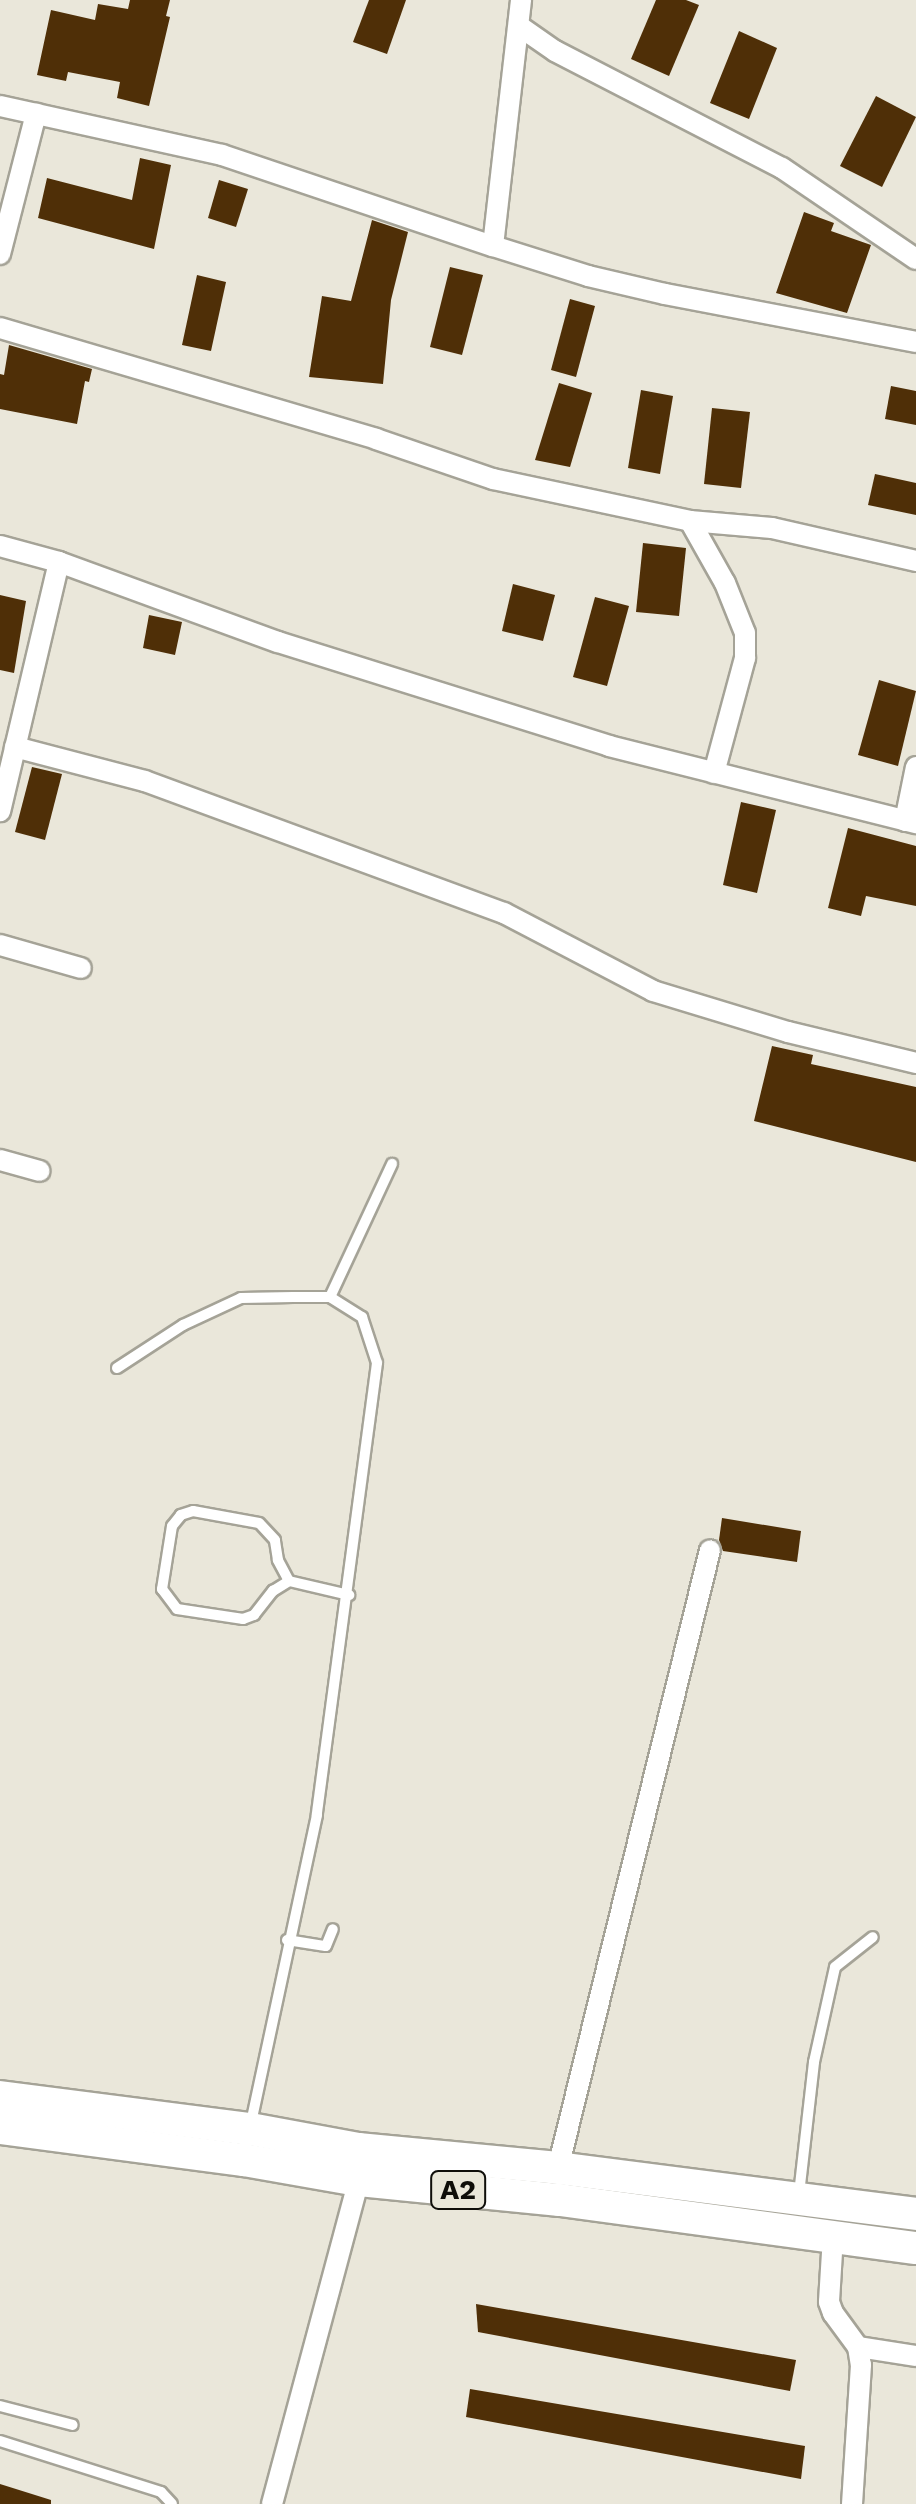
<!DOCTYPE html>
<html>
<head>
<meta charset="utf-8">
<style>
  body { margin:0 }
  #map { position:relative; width:916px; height:2504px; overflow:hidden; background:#eae7da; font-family:"Work Sans",sans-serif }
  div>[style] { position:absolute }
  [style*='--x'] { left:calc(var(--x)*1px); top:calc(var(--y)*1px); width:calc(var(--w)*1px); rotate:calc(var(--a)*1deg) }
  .building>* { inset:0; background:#4f2f07 }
  .roads { filter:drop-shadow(2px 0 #a5a397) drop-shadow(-2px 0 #a5a397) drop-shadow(0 2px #a5a397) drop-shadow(0 -2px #a5a397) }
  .service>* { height:10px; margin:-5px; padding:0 5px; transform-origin:5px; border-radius:5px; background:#fff }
  .minor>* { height:20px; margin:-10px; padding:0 10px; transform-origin:10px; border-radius:10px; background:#fff }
  .trunk>* { height:32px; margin:-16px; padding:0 16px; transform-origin:16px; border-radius:16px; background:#fff }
  span { translate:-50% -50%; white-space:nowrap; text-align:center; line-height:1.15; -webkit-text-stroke:10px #eae7da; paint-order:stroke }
  .shield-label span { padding:2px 8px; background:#eae7da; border:2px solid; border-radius:8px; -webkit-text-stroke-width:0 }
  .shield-label { font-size:28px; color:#0f0e0a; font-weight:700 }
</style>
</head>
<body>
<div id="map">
  <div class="building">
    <i style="clip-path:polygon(130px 0,170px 0,166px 16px,170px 17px,149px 106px,117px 98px,120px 82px,68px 72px,66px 81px,37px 75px,51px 10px,95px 20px,98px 4px,128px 9px)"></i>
    <i style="clip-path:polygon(369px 0,406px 0,387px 54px,353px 42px)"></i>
    <i style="clip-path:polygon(656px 0,686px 0,699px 5px,669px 76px,631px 59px)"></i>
    <i style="clip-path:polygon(739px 31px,777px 48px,749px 119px,710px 103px)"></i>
    <i style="clip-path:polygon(876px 96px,916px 117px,882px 187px,840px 166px)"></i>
    <i style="clip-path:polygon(140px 158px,171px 165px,154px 249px,38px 218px,47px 178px,132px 200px)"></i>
    <i style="clip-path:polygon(219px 180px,248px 189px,236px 227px,208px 218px)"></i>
    <i style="clip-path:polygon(804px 212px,834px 223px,831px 231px,871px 245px,847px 313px,776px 293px)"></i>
    <i style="clip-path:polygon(372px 220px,408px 232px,391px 300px,383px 384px,309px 377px,322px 296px,351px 301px)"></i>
    <i style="clip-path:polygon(450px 267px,483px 275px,462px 355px,430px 347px)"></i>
    <i style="clip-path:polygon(197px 275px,226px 282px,211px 351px,182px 345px)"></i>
    <i style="clip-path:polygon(570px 299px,595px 306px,576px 377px,551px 370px)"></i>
    <i style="clip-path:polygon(9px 345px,92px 369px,89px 382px,85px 381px,77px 424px,0 409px,0 374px,4px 375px)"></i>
    <i style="clip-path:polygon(559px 383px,592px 393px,570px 467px,535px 460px)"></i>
    <i style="clip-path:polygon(891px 386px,916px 391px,916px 425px,885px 419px)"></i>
    <i style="clip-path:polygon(641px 390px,673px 396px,660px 474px,628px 468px)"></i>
    <i style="clip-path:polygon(712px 408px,750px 412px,741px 488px,704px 484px)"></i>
    <i style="clip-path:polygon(875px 474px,916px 483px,916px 515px,868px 505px)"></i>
    <i style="clip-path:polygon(643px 543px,686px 548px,679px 616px,636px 612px)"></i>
    <i style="clip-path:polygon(513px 584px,555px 595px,543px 641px,502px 631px)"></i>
    <i style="clip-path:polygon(0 595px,26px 601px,14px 673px,0 670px)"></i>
    <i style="clip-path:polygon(595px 597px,629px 606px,607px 686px,573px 677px)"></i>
    <i style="clip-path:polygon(149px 615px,182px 622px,175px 655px,143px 648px)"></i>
    <i style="clip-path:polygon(879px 680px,916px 691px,898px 766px,858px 755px)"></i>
    <i style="clip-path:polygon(32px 767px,62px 774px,45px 840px,15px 832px)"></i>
    <i style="clip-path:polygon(741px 802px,776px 810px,757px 893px,723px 885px)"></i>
    <i style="clip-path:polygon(848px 828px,916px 846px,916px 906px,866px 896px,861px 916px,828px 908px)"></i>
    <i style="clip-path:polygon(772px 1046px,813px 1055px,811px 1064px,916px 1087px,916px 1162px,754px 1121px)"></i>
    <i style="clip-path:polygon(722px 1518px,801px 1531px,797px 1562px,723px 1551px,719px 1540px)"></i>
    <i style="clip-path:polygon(476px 2304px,796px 2360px,790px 2391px,478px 2332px)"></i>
    <i style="clip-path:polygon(470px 2389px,805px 2446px,801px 2479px,466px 2417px)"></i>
    <i style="clip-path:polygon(0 2484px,51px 2500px,51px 2504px,0 2504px)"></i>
  </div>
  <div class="roads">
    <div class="service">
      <i style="--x:330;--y:1297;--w:147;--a:-65"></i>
      <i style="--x:117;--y:1368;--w:79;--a:-33.1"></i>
      <i style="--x:183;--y:1325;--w:64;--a:-25"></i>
      <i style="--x:241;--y:1298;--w:52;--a:-1.1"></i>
      <i style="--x:293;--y:1297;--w:37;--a:0"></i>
      <i style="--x:330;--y:1297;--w:38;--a:32"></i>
      <i style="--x:362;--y:1317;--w:48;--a:71.9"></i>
      <i style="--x:377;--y:1363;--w:456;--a:97.6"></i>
      <i style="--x:317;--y:1815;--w:315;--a:102.1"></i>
      <i style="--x:289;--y:1581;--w:24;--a:-118"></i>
      <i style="--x:278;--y:1560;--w:20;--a:-99"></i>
      <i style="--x:275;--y:1540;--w:23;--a:-133"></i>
      <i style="--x:259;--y:1523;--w:67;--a:-169.7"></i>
      <i style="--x:193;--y:1511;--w:13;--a:162"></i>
      <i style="--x:181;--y:1515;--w:14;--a:129"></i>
      <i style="--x:172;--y:1526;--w:64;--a:99"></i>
      <i style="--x:162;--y:1589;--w:25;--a:53"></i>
      <i style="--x:177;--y:1609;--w:67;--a:8.6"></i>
      <i style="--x:243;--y:1619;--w:12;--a:-20"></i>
      <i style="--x:254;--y:1615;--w:31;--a:-52"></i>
      <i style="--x:273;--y:1591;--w:19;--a:-32"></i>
      <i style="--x:289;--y:1581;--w:62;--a:13.1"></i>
      <i style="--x:287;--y:1940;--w:39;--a:9"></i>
      <i style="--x:326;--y:1946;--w:18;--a:-68"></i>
      <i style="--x:799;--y:2194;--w:133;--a:-83.5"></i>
      <i style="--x:814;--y:2062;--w:97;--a:-77.5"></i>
      <i style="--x:835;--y:1967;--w:48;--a:-38.3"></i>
      <i style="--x:0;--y:2406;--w:75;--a:14.6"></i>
      <i style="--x:0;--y:2441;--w:169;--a:17.6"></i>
      <i style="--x:161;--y:2492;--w:16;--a:47"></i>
    </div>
    <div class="minor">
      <i style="--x:519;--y:26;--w:44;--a:34.8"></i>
      <i style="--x:555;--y:51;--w:255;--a:27.3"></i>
      <i style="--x:782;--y:168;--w:162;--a:34.2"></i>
      <i style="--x:0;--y:106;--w:227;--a:12.4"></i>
      <i style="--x:222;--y:155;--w:286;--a:18.6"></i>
      <i style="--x:493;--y:246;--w:248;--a:-83.5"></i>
      <i style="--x:493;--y:246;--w:100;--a:17.5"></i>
      <i style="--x:588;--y:276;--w:79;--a:13.2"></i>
      <i style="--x:665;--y:294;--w:256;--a:10.8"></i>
      <i style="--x:0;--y:254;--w:145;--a:-75.6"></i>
      <i style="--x:0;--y:328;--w:392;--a:16.4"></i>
      <i style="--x:376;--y:439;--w:124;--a:18.9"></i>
      <i style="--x:493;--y:479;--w:201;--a:12"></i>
      <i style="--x:690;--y:521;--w:82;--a:4.9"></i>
      <i style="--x:772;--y:528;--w:148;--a:12.9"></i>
      <i style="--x:690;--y:521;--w:71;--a:60.6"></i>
      <i style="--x:725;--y:583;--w:54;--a:68.2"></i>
      <i style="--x:745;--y:633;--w:25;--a:90"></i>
      <i style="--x:745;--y:658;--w:119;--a:105.1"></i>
      <i style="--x:0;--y:546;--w:61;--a:15.2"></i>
      <i style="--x:59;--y:562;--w:256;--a:103.3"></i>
      <i style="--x:59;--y:562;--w:233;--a:20.1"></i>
      <i style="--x:278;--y:642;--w:347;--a:17.4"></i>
      <i style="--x:609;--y:746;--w:317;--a:14.1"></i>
      <i style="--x:15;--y:747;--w:134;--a:14.7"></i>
      <i style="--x:145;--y:781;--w:382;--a:20.2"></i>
      <i style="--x:504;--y:913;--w:168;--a:27.6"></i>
      <i style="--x:653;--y:991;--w:141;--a:16.9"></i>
      <i style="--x:788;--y:1032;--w:132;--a:13.6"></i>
      <i style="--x:905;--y:821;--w:55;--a:-78.5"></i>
      <i style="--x:0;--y:945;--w:84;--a:15.9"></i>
      <i style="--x:0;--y:1160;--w:41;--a:15.4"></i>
      <i style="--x:558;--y:2168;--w:636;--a:-76.18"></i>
      <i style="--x:833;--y:2236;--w:66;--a:93.5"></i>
      <i style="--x:829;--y:2302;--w:12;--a:70"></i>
      <i style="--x:833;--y:2313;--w:42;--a:53.7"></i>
      <i style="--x:858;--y:2347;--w:18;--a:81"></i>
      <i style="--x:861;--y:2365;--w:139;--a:93.7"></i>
      <i style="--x:858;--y:2347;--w:59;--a:8.8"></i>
      <i style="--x:272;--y:2504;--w:335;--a:-75"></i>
    </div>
    <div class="trunk">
      <i style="--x:0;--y:2097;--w:252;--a:7.3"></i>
      <i style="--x:250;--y:2129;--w:110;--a:10.5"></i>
      <i style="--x:358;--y:2149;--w:201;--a:5.4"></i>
      <i style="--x:558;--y:2168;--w:361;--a:7.3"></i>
      <i style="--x:0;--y:2128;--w:246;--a:7.5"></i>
      <i style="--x:244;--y:2160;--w:117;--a:9.9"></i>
      <i style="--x:359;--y:2180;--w:202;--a:5.7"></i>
      <i style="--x:560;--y:2200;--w:359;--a:7.7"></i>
    </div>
  </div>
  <div class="shield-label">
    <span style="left:458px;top:2190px">A2</span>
  </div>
</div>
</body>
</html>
